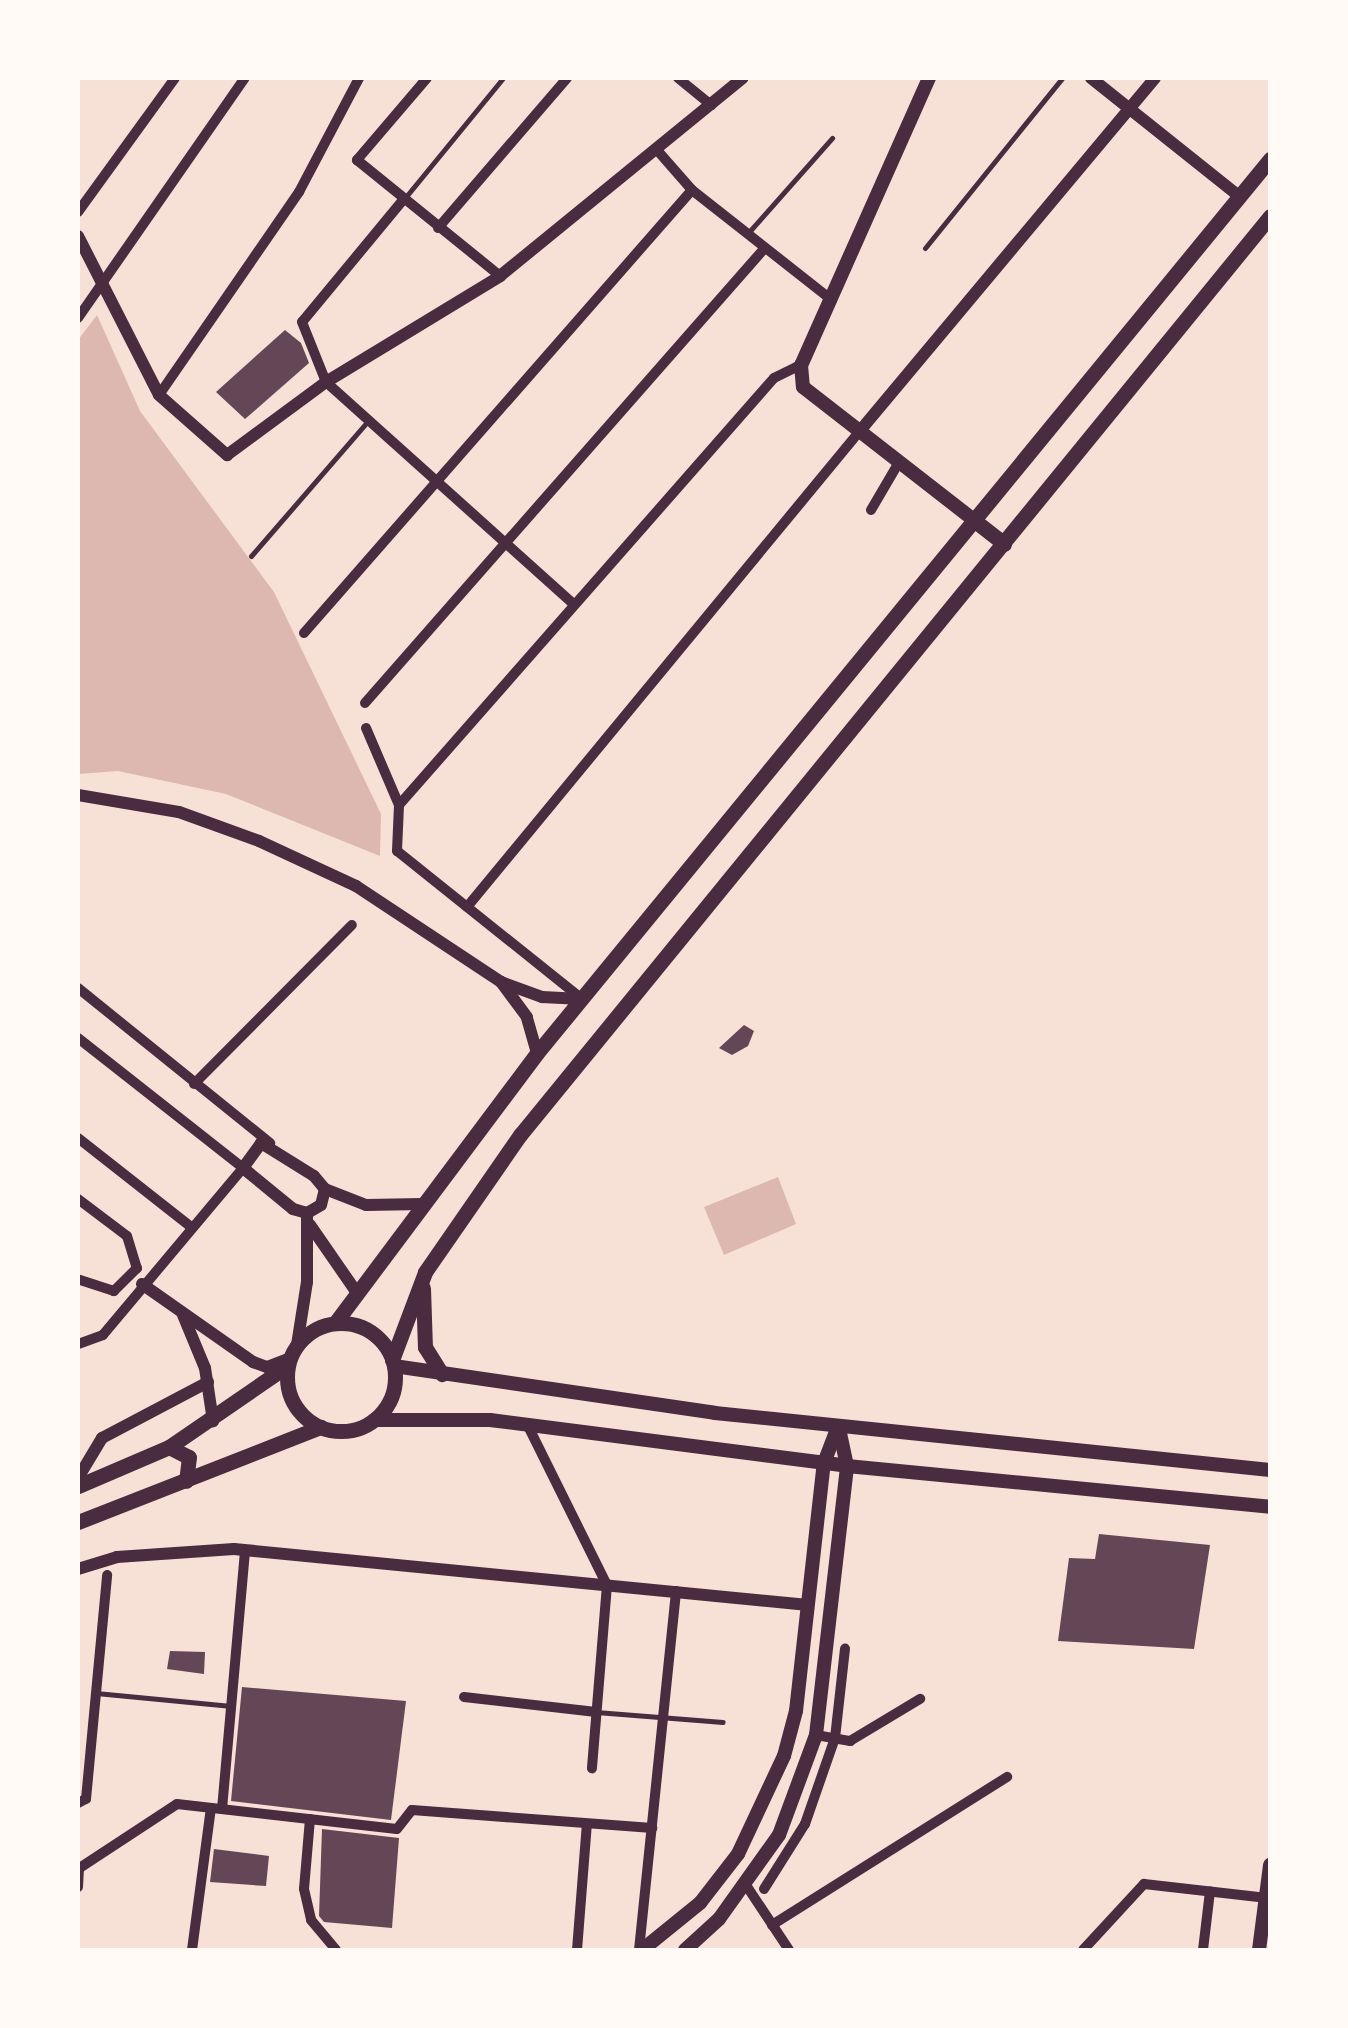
<!DOCTYPE html>
<html>
<head>
<meta charset="utf-8">
<style>
  body { margin:0 }
  #map { position:relative; width:1348px; height:2028px; overflow:hidden; background:#f7e1d7; font-family:Commissioner,sans-serif }
  div>[style] { position:absolute }
  [style*='--x'] { left:calc(var(--x)*1px); top:calc(var(--y)*1px); width:calc(var(--w)*1px); rotate:calc(var(--a)*1deg) }
  .water>* { inset:0; background:#dcb8b0 }
  .building>* { inset:0; background:#644757 }
  .service>* { height:5px; margin:-2.5px; padding:0 2.5px; transform-origin:2.5px; border-radius:2.5px; background:#4a2c40 }
  .minor>* { height:10px; margin:-5px; padding:0 5px; transform-origin:5px; border-radius:5px; background:#4a2c40 }
  .tertiary>* { height:12px; margin:-6px; padding:0 6px; transform-origin:6px; border-radius:6px; background:#4a2c40 }
  .secondary>* { height:14px; margin:-7px; padding:0 7px; transform-origin:7px; border-radius:7px; background:#4a2c40 }
  .primary>* { height:15px; margin:-7.5px; padding:0 7.5px; transform-origin:7.5px; border-radius:7.5px; background:#4a2c40 }
  .primary>.ring { margin:-7.5px; padding:0; box-sizing:content-box; background:none; border:15px solid #4a2c40; border-radius:50% }
  span { translate:-50% -50%; white-space:nowrap; text-align:center; line-height:1.15; -webkit-text-stroke:10px #fffaf5; paint-order:stroke }
  .frame { position:absolute; inset:0; border:80px solid #fffaf5; pointer-events:none }
</style>
</head>
<body>
<div id="map">
  <div class="water">
    <i style="clip-path:polygon(97px 315px,140px 411px,274px 592px,381px 814px,380px 856px,226px 794px,118px 771px,78px 774px,78px 340px)"></i>
    <i style="clip-path:polygon(778px 1177px,796px 1224px,724px 1255px,704px 1207px)"></i>
  </div>
  <div class="building">
    <i style="clip-path:polygon(285px 330px,301px 343px,309px 363px,245px 419px,216px 392px)"></i>
    <i style="clip-path:polygon(744px 1025px,754px 1031px,748px 1046px,732px 1055px,719px 1048px)"></i>
    <i style="clip-path:polygon(1099px 1534px,1210px 1545px,1194px 1649px,1058px 1641px,1069px 1558px,1095px 1559px)"></i>
    <i style="clip-path:polygon(170px 1651px,205px 1652px,204px 1674px,167px 1669px)"></i>
    <i style="clip-path:polygon(242px 1687px,406px 1701px,391px 1820px,231px 1801px)"></i>
    <i style="clip-path:polygon(322px 1829px,399px 1838px,392px 1928px,324px 1922px,319px 1916px)"></i>
    <i style="clip-path:polygon(214px 1849px,269px 1856px,266px 1886px,210px 1882px)"></i>
  </div>
  <div class="service">
    <i style="--x:404;--y:199;--w:156;--a:-50.7"></i>
    <i style="--x:748;--y:233;--w:127;--a:-48.5"></i>
    <i style="--x:925;--y:248;--w:218;--a:-51.1"></i>
    <i style="--x:251;--y:556;--w:177;--a:-49.1"></i>
    <i style="--x:96;--y:1693;--w:136;--a:5.5"></i>
    <i style="--x:596;--y:1712;--w:127;--a:4.5"></i>
  </div>
  <div class="minor">
    <i style="--x:427;--y:78;--w:108;--a:130.5"></i>
    <i style="--x:357;--y:160;--w:184;--a:39"></i>
    <i style="--x:678;--y:78;--w:43;--a:39.3"></i>
    <i style="--x:657;--y:150;--w:53;--a:48.8"></i>
    <i style="--x:692;--y:190;--w:178;--a:38.2"></i>
    <i style="--x:403;--y:200;--w:158;--a:129.6"></i>
    <i style="--x:302;--y:322;--w:65;--a:68.2"></i>
    <i style="--x:326;--y:382;--w:331;--a:41.9"></i>
    <i style="--x:78;--y:212;--w:165;--a:-54.1"></i>
    <i style="--x:438;--y:228;--w:198;--a:-49.3"></i>
    <i style="--x:78;--y:318;--w:292;--a:-55.2"></i>
    <i style="--x:159;--y:395;--w:247;--a:-55.4"></i>
    <i style="--x:299;--y:192;--w:129;--a:-62.2"></i>
    <i style="--x:871;--y:510;--w:56;--a:-59.7"></i>
    <i style="--x:304;--y:633;--w:589;--a:-48.79"></i>
    <i style="--x:365;--y:703;--w:603;--a:-48.7"></i>
    <i style="--x:366;--y:728;--w:84;--a:66.8"></i>
    <i style="--x:467;--y:907;--w:616;--a:-50.47"></i>
    <i style="--x:78;--y:988;--w:247;--a:38.9"></i>
    <i style="--x:582;--y:999;--w:237;--a:-141.3"></i>
    <i style="--x:397;--y:851;--w:46;--a:-87.5"></i>
    <i style="--x:399;--y:805;--w:568;--a:-48.71"></i>
    <i style="--x:774;--y:378;--w:30;--a:-26"></i>
    <i style="--x:78;--y:1038;--w:210;--a:38.2"></i>
    <i style="--x:243;--y:1168;--w:218;--a:130"></i>
    <i style="--x:103;--y:1335;--w:27;--a:160"></i>
    <i style="--x:194;--y:1084;--w:224;--a:-45.2"></i>
    <i style="--x:78;--y:1138;--w:144;--a:38.2"></i>
    <i style="--x:78;--y:1199;--w:61;--a:37.1"></i>
    <i style="--x:127;--y:1236;--w:34;--a:73"></i>
    <i style="--x:137;--y:1268;--w:33;--a:135"></i>
    <i style="--x:114;--y:1291;--w:38;--a:-162"></i>
    <i style="--x:528;--y:1426;--w:178;--a:63.6"></i>
    <i style="--x:607;--y:1585;--w:184;--a:94.7"></i>
    <i style="--x:464;--y:1697;--w:133;--a:6.5"></i>
    <i style="--x:816;--y:1735;--w:35;--a:10"></i>
    <i style="--x:850;--y:1741;--w:82;--a:-31"></i>
    <i style="--x:78;--y:1803;--w:9;--a:-27"></i>
    <i style="--x:86;--y:1799;--w:225;--a:-84.6"></i>
    <i style="--x:222;--y:1809;--w:260;--a:-84.9"></i>
    <i style="--x:310;--y:1819;--w:70;--a:94.9"></i>
    <i style="--x:304;--y:1889;--w:32;--a:77"></i>
    <i style="--x:311;--y:1920;--w:39;--a:50"></i>
    <i style="--x:78;--y:1869;--w:118;--a:-33.3"></i>
    <i style="--x:177;--y:1804;--w:221;--a:6.5"></i>
    <i style="--x:397;--y:1829;--w:24;--a:-52"></i>
    <i style="--x:412;--y:1810;--w:241;--a:4.3"></i>
    <i style="--x:746;--y:1885;--w:78;--a:56.5"></i>
    <i style="--x:78;--y:1887;--w:19;--a:-87"></i>
    <i style="--x:764;--y:1889;--w:77;--a:-57.8"></i>
    <i style="--x:805;--y:1824;--w:91;--a:-70.8"></i>
    <i style="--x:835;--y:1738;--w:90;--a:-83.6"></i>
    <i style="--x:772;--y:1925;--w:278;--a:-32.2"></i>
    <i style="--x:192;--y:1950;--w:143;--a:-82.4"></i>
    <i style="--x:577;--y:1950;--w:126;--a:-85.5"></i>
    <i style="--x:639;--y:1950;--w:361;--a:-84.1"></i>
    <i style="--x:1083;--y:1950;--w:90;--a:-47.3"></i>
    <i style="--x:1144;--y:1884;--w:124;--a:6.5"></i>
    <i style="--x:1203;--y:1950;--w:59;--a:-83.2"></i>
  </div>
  <div class="tertiary">
    <i style="--x:1091;--y:78;--w:191;--a:38.6"></i>
    <i style="--x:78;--y:236;--w:178;--a:63"></i>
    <i style="--x:159;--y:395;--w:91;--a:41.4"></i>
    <i style="--x:227;--y:455;--w:123;--a:-36.4"></i>
    <i style="--x:326;--y:382;--w:204;--a:-31.3"></i>
    <i style="--x:500;--y:276;--w:313;--a:-39.2"></i>
    <i style="--x:859;--y:432;--w:461;--a:-50.1"></i>
    <i style="--x:78;--y:795;--w:102;--a:9.6"></i>
    <i style="--x:179;--y:812;--w:85;--a:19.9"></i>
    <i style="--x:259;--y:841;--w:107;--a:24.9"></i>
    <i style="--x:356;--y:886;--w:174;--a:33.5"></i>
    <i style="--x:537;--y:1053;--w:37;--a:-106"></i>
    <i style="--x:527;--y:1017;--w:44;--a:-126.6"></i>
    <i style="--x:501;--y:982;--w:44;--a:20.1"></i>
    <i style="--x:542;--y:997;--w:40;--a:2.9"></i>
    <i style="--x:261;--y:1143;--w:62;--a:31.9"></i>
    <i style="--x:314;--y:1176;--w:17;--a:50"></i>
    <i style="--x:325;--y:1189;--w:16;--a:104"></i>
    <i style="--x:321;--y:1205;--w:16;--a:150"></i>
    <i style="--x:307;--y:1213;--w:15;--a:-164"></i>
    <i style="--x:293;--y:1209;--w:65;--a:-140.6"></i>
    <i style="--x:243;--y:1168;--w:31;--a:-54"></i>
    <i style="--x:325;--y:1189;--w:44;--a:21.3"></i>
    <i style="--x:366;--y:1205;--w:56;--a:-1"></i>
    <i style="--x:310;--y:1225;--w:83;--a:55.3"></i>
    <i style="--x:142;--y:1284;--w:136;--a:35.1"></i>
    <i style="--x:253;--y:1362;--w:15;--a:20"></i>
    <i style="--x:267;--y:1367;--w:25;--a:-21"></i>
    <i style="--x:183;--y:1315;--w:57;--a:67.5"></i>
    <i style="--x:205;--y:1368;--w:54;--a:81.4"></i>
    <i style="--x:297;--y:1345;--w:64;--a:-81"></i>
    <i style="--x:307;--y:1282;--w:69;--a:-90"></i>
    <i style="--x:78;--y:1478;--w:47;--a:-59"></i>
    <i style="--x:102;--y:1438;--w:120;--a:-27.8"></i>
    <i style="--x:78;--y:1569;--w:41;--a:-17.1"></i>
    <i style="--x:117;--y:1557;--w:117;--a:-3.9"></i>
    <i style="--x:234;--y:1549;--w:577;--a:5.57"></i>
  </div>
  <div class="secondary">
    <i style="--x:929;--y:78;--w:314;--a:114"></i>
    <i style="--x:801;--y:365;--w:22;--a:85"></i>
    <i style="--x:803;--y:387;--w:218;--a:37.9"></i>
    <i style="--x:394;--y:1366;--w:324;--a:8.3"></i>
    <i style="--x:715;--y:1413;--w:558;--a:5.86"></i>
    <i style="--x:374;--y:1420;--w:116;--a:0"></i>
    <i style="--x:490;--y:1420;--w:360;--a:7.3"></i>
    <i style="--x:847;--y:1466;--w:425;--a:5.5"></i>
    <i style="--x:642;--y:1950;--w:75;--a:-39"></i>
    <i style="--x:700;--y:1903;--w:62;--a:-52.2"></i>
    <i style="--x:738;--y:1854;--w:108;--a:-64.9"></i>
    <i style="--x:784;--y:1756;--w:47;--a:-75.1"></i>
    <i style="--x:796;--y:1711;--w:250;--a:-83.6"></i>
    <i style="--x:824;--y:1463;--w:39;--a:-69"></i>
    <i style="--x:685;--y:1950;--w:46;--a:-42.4"></i>
    <i style="--x:719;--y:1919;--w:103;--a:-54.5"></i>
    <i style="--x:779;--y:1835;--w:107;--a:-69.7"></i>
    <i style="--x:816;--y:1735;--w:271;--a:-83.4"></i>
    <i style="--x:847;--y:1466;--w:40;--a:-102"></i>
    <i style="--x:1259;--y:1950;--w:86;--a:-82.6"></i>
  </div>
  <div class="primary">
    <i style="--x:975;--y:521;--w:37;--a:38"></i>
    <i style="--x:423;--y:1288;--w:59;--a:88.1"></i>
    <i style="--x:425;--y:1347;--w:32;--a:58"></i>
    <i class="ring" style="left:287px;top:1323px;width:93px;height:93px"></i>
    <i style="--x:335;--y:1323;--w:337;--a:-53.2"></i>
    <i style="--x:537;--y:1053;--w:1156;--a:-50.65"></i>
    <i style="--x:392;--y:1360;--w:94;--a:-69.4"></i>
    <i style="--x:425;--y:1272;--w:167;--a:-55.3"></i>
    <i style="--x:520;--y:1135;--w:1186;--a:-50.78"></i>
    <i style="--x:169;--y:1447;--w:22;--a:27"></i>
    <i style="--x:189;--y:1457;--w:24;--a:97"></i>
    <i style="--x:78;--y:1486;--w:99;--a:-23.2"></i>
    <i style="--x:169;--y:1447;--w:143;--a:-34.5"></i>
    <i style="--x:78;--y:1522;--w:261;--a:-21.4"></i>
  </div>
  <div class="frame"></div>
</div>
</body>
</html>
